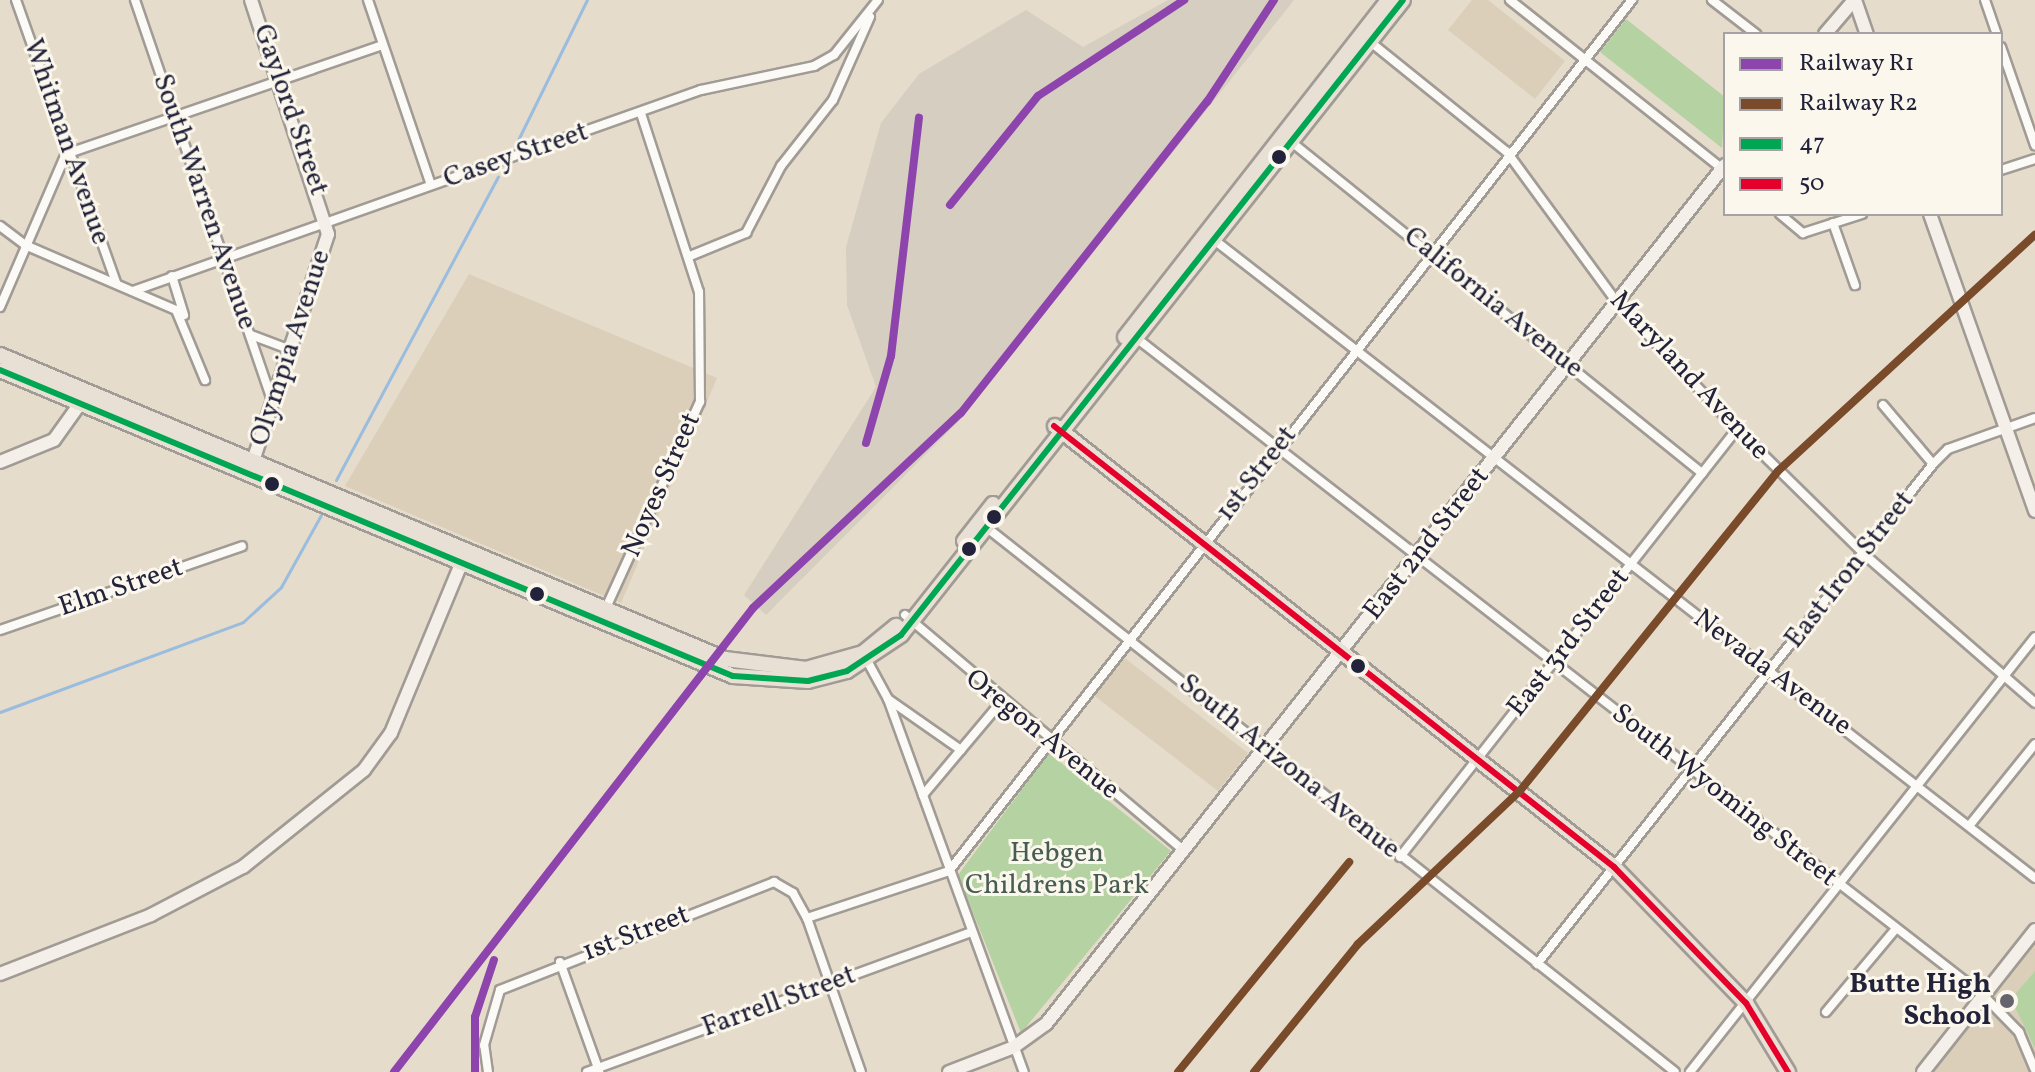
<!DOCTYPE html>
<html>
<head>
<meta charset="utf-8">
<style>
  body { margin:0 }
  #map { position:relative; width:2035px; height:1072px; overflow:hidden; background:#e6dccb; font-family:Vollkorn,serif }
  div>[style] { position:absolute }
  [style*='--x'] { left:calc(var(--x)*1px); top:calc(var(--y)*1px); width:calc(var(--w)*1px); rotate:calc(var(--a)*1deg) }
  .built>* { inset:0; background:#dbcfba }
  .industrial>* { inset:0; background:#d6cec1 }
  .green>* { inset:0; background:#b5d2a2 }
  .stream>* { height:3px; margin:-1.5px; padding:0 1.5px; transform-origin:1.5px; border-radius:1.5px; background:#9abcdf }
  .roads { filter:drop-shadow(2px 0 #a19b95) drop-shadow(-2px 0 #a19b95) drop-shadow(0 2px #a19b95) drop-shadow(0 -2px #a19b95) }
  .street>* { height:8px; margin:-4px; padding:0 4px; transform-origin:4px; border-radius:4px; background:#fbfaf7 }
  .secondary>* { height:12px; margin:-6px; padding:0 6px; transform-origin:6px; border-radius:6px; background:#f4f0e9 }
  .primary>* { height:14px; margin:-7px; padding:0 7px; transform-origin:7px; border-radius:7px; background:#e8e0d4 }
  .bus-1>* { height:6px; margin:-3px; padding:0 3px; transform-origin:3px; border-radius:3px; background:#00a651 }
  .bus-2>* { height:6px; margin:-3px; padding:0 3px; transform-origin:3px; border-radius:3px; background:#e4002b }
  .rail-1>* { height:8px; margin:-4px; padding:0 4px; transform-origin:4px; border-radius:4px; background:#8e44ad }
  .rail-2>* { height:8px; margin:-4px; padding:0 4px; transform-origin:4px; border-radius:4px; background:#7a4b2a }
  .dots>* { width:22px; height:22px; translate:-50% -50%; box-sizing:border-box; border:4px solid #fbf7ec; border-radius:50% }
  span { translate:-50% -50%; white-space:nowrap; text-align:center; line-height:1.15; -webkit-text-stroke:6px #fbf7ec; paint-order:stroke }
  .street-label { font-size:28px; color:#22223b }
  .park-label { font-size:28px; color:#475d53 }
  .poi-label { font-size:28px; color:#22223b; font-weight:700 }
  .right { translate:-100% -50%; text-align:right }
  .legend { position:absolute; left:1723px; top:32px; width:280px; height:184px; box-sizing:border-box; background:#fbf7ec; border:2px solid #a4a2a5; margin:0; padding:10px 14px; list-style:none; font-size:24px; color:#22223b }
  .legend li { display:flex; align-items:center; gap:16px; height:40px }
  .legend b { width:40px; border:2px solid #a4a2a5 }
</style>
</head>
<body>
<div id="map">
  <div class="built">
    <i style="clip-path:polygon(1472px 0,1488px 0,1565px 61px,1535px 99px,1448px 30px)"></i>
    <i style="clip-path:polygon(469px 274px,717px 378px,621px 603px,345px 486px)"></i>
    <i style="clip-path:polygon(1122px 656px,1248px 753px,1218px 791px,1092px 694px)"></i>
    <i style="clip-path:polygon(2035px 930px,2035px 1072px,1923px 1072px)"></i>
  </div>
  <div class="industrial">
    <i style="clip-path:polygon(1168px 0,1294px 0,959px 421px,766px 615px,744px 595px,876px 387px,847px 305px,846px 247px,881px 123px,919px 74px,1026px 10px,1083px 47px)"></i>
  </div>
  <div class="green">
    <i style="clip-path:polygon(1626px 19px,1725px 97px,1722px 148px,1600px 52px)"></i>
    <i style="clip-path:polygon(1049px 753px,1171px 851px,1021px 1033px,958px 875px)"></i>
    <i style="clip-path:polygon(2035px 971px,2035px 1048px,2011px 999px)"></i>
  </div>
  <div class="stream">
    <i style="--x:516;--y:144;--w:161;--a:-63.8"></i>
    <i style="--x:336;--y:480;--w:344;--a:-61.9"></i>
    <i style="--x:0;--y:712;--w:259;--a:-20.3"></i>
    <i style="--x:243;--y:622;--w:52;--a:-42.6"></i>
    <i style="--x:281;--y:587;--w:82;--a:-60.9"></i>
  </div>
  <div class="roads">
    <div class="street">
      <i style="--x:16;--y:0;--w:300;--a:70.5"></i>
      <i style="--x:135;--y:0;--w:423;--a:71.1"></i>
      <i style="--x:368;--y:0;--w:195;--a:71.2"></i>
      <i style="--x:1510;--y:0;--w:273;--a:38.5"></i>
      <i style="--x:1712;--y:0;--w:56;--a:37.7"></i>
      <i style="--x:1985;--y:0;--w:36;--a:71"></i>
      <i style="--x:1368;--y:40;--w:179;--a:38.9"></i>
      <i style="--x:1507;--y:152;--w:185;--a:53.8"></i>
      <i style="--x:1616;--y:301;--w:176;--a:46.6"></i>
      <i style="--x:1737;--y:429;--w:180;--a:44.5"></i>
      <i style="--x:1865;--y:555;--w:225;--a:41"></i>
      <i style="--x:2001;--y:47;--w:104;--a:70.9"></i>
      <i style="--x:1289;--y:140;--w:531;--a:38.88"></i>
      <i style="--x:2001;--y:170;--w:36;--a:-18"></i>
      <i style="--x:1780;--y:214;--w:30;--a:40"></i>
      <i style="--x:1803;--y:233;--w:62;--a:-17.9"></i>
      <i style="--x:1833;--y:223;--w:66;--a:70.5"></i>
      <i style="--x:0;--y:226;--w:31;--a:37"></i>
      <i style="--x:25;--y:245;--w:164;--a:23.3"></i>
      <i style="--x:176;--y:310;--w:76;--a:67.5"></i>
      <i style="--x:1213;--y:239;--w:1041;--a:37.86"></i>
      <i style="--x:690;--y:256;--w:61;--a:-22.3"></i>
      <i style="--x:746;--y:233;--w:76;--a:-62.4"></i>
      <i style="--x:781;--y:166;--w:84;--a:-51.8"></i>
      <i style="--x:833;--y:100;--w:91;--a:-66"></i>
      <i style="--x:172;--y:276;--w:41;--a:72.9"></i>
      <i style="--x:133;--y:291;--w:603;--a:-19.49"></i>
      <i style="--x:701;--y:90;--w:116;--a:-12"></i>
      <i style="--x:814;--y:66;--w:23;--a:-29"></i>
      <i style="--x:834;--y:55;--w:70;--a:-51.3"></i>
      <i style="--x:0;--y:307;--w:167;--a:-66.7"></i>
      <i style="--x:66;--y:154;--w:334;--a:-19"></i>
      <i style="--x:251;--y:335;--w:43;--a:20.6"></i>
      <i style="--x:1135;--y:337;--w:1073;--a:37.81"></i>
      <i style="--x:1983;--y:995;--w:52;--a:45.8"></i>
      <i style="--x:2019;--y:1032;--w:41;--a:67.2"></i>
      <i style="--x:1883;--y:405;--w:77;--a:49.7"></i>
      <i style="--x:986;--y:527;--w:878;--a:38.34"></i>
      <i style="--x:605;--y:610;--w:229;--a:-65.5"></i>
      <i style="--x:700;--y:402;--w:110;--a:-90.5"></i>
      <i style="--x:699;--y:292;--w:188;--a:-108"></i>
      <i style="--x:905;--y:615;--w:363;--a:40.2"></i>
      <i style="--x:0;--y:630;--w:256;--a:-19.1"></i>
      <i style="--x:864;--y:655;--w:50;--a:61.4"></i>
      <i style="--x:888;--y:699;--w:397;--a:70"></i>
      <i style="--x:888;--y:699;--w:89;--a:34.9"></i>
      <i style="--x:923;--y:795;--w:121;--a:-50"></i>
      <i style="--x:1969;--y:826;--w:105;--a:-51.2"></i>
      <i style="--x:1400;--y:857;--w:545;--a:-51.78"></i>
      <i style="--x:807;--y:918;--w:150;--a:-18.3"></i>
      <i style="--x:949;--y:871;--w:1107;--a:-51.9"></i>
      <i style="--x:560;--y:962;--w:116;--a:70.3"></i>
      <i style="--x:1537;--y:964;--w:638;--a:-51.62"></i>
      <i style="--x:1933;--y:464;--w:21;--a:-45"></i>
      <i style="--x:1948;--y:449;--w:92;--a:-19.6"></i>
      <i style="--x:1826;--y:1012;--w:106;--a:-50"></i>
      <i style="--x:488;--y:1072;--w:27;--a:-98"></i>
      <i style="--x:484;--y:1045;--w:57;--a:-73.8"></i>
      <i style="--x:500;--y:990;--w:295;--a:-21.5"></i>
      <i style="--x:774;--y:882;--w:22;--a:30"></i>
      <i style="--x:793;--y:893;--w:29;--a:61"></i>
      <i style="--x:807;--y:918;--w:163;--a:70.7"></i>
      <i style="--x:587;--y:1072;--w:409;--a:-20"></i>
      <i style="--x:1690;--y:1072;--w:555;--a:-51.58"></i>
    </div>
    <div class="secondary">
      <i style="--x:1855;--y:0;--w:36;--a:71"></i>
      <i style="--x:1825;--y:34;--w:45;--a:-49.5"></i>
      <i style="--x:1930;--y:214;--w:315;--a:70.5"></i>
      <i style="--x:0;--y:462;--w:58;--a:-22.2"></i>
      <i style="--x:54;--y:440;--w:52;--a:-54.5"></i>
      <i style="--x:251;--y:467;--w:245;--a:-71.7"></i>
      <i style="--x:328;--y:234;--w:246;--a:-108.2"></i>
      <i style="--x:0;--y:974;--w:162;--a:-21.3"></i>
      <i style="--x:151;--y:915;--w:104;--a:-27.6"></i>
      <i style="--x:243;--y:867;--w:155;--a:-38.7"></i>
      <i style="--x:364;--y:770;--w:46;--a:-53.9"></i>
      <i style="--x:391;--y:733;--w:191;--a:-67.5"></i>
      <i style="--x:949;--y:1072;--w:70;--a:-21"></i>
      <i style="--x:1014;--y:1047;--w:39;--a:-36"></i>
      <i style="--x:1046;--y:1024;--w:1095;--a:-51.68"></i>
      <i style="--x:1923;--y:1072;--w:181;--a:-51.7"></i>
    </div>
    <div class="primary">
      <i style="--x:1125;--y:337;--w:427;--a:-52"></i>
      <i style="--x:0;--y:355;--w:786;--a:22.75"></i>
      <i style="--x:725;--y:659;--w:82;--a:7"></i>
      <i style="--x:806;--y:669;--w:59;--a:-15.7"></i>
      <i style="--x:863;--y:653;--w:43;--a:-39.3"></i>
      <i style="--x:0;--y:370;--w:794;--a:22.66"></i>
      <i style="--x:733;--y:676;--w:75;--a:3.8"></i>
      <i style="--x:808;--y:681;--w:40;--a:-14.4"></i>
      <i style="--x:847;--y:671;--w:65;--a:-33.7"></i>
      <i style="--x:901;--y:635;--w:809;--a:-51.67"></i>
      <i style="--x:1055;--y:426;--w:712;--a:38.27"></i>
      <i style="--x:1614;--y:867;--w:190;--a:45.9"></i>
      <i style="--x:1746;--y:1003;--w:81;--a:58.7"></i>
      <i style="--x:964;--y:541;--w:47;--a:-51.9"></i>
    </div>
  </div>
  <div class="bus-1">
    <i style="--x:0;--y:370;--w:794;--a:22.66"></i>
    <i style="--x:733;--y:676;--w:75;--a:3.8"></i>
    <i style="--x:808;--y:681;--w:40;--a:-14.4"></i>
    <i style="--x:847;--y:671;--w:65;--a:-33.7"></i>
    <i style="--x:901;--y:635;--w:809;--a:-51.67"></i>
  </div>
  <div class="bus-2">
    <i style="--x:1054;--y:426;--w:713;--a:38.22"></i>
    <i style="--x:1614;--y:867;--w:190;--a:45.9"></i>
    <i style="--x:1746;--y:1003;--w:81;--a:58.7"></i>
  </div>
  <div class="rail-1">
    <i style="--x:950;--y:205;--w:140;--a:-51.1"></i>
    <i style="--x:1038;--y:96;--w:175;--a:-33.3"></i>
    <i style="--x:866;--y:443;--w:91;--a:-74"></i>
    <i style="--x:891;--y:356;--w:240;--a:-83.3"></i>
    <i style="--x:394;--y:1072;--w:587;--a:-52.27"></i>
    <i style="--x:753;--y:608;--w:285;--a:-43.2"></i>
    <i style="--x:961;--y:413;--w:397;--a:-51.7"></i>
    <i style="--x:1207;--y:102;--w:122;--a:-56.7"></i>
    <i style="--x:475;--y:1072;--w:55;--a:-90"></i>
    <i style="--x:475;--y:1017;--w:60;--a:-71.6"></i>
  </div>
  <div class="rail-2">
    <i style="--x:1178;--y:1072;--w:271;--a:-50.8"></i>
    <i style="--x:1254;--y:1072;--w:165;--a:-50.9"></i>
    <i style="--x:1358;--y:944;--w:221;--a:-43.4"></i>
    <i style="--x:1519;--y:792;--w:412;--a:-51.1"></i>
    <i style="--x:1778;--y:471;--w:349;--a:-42.6"></i>
  </div>
  <div class="dots">
    <i style="left:1279px;top:157px;background:#22223b"></i>
    <i style="left:272px;top:484px;background:#22223b"></i>
    <i style="left:994px;top:517px;background:#22223b"></i>
    <i style="left:969px;top:549px;background:#22223b"></i>
    <i style="left:537px;top:594px;background:#22223b"></i>
    <i style="left:1358px;top:666px;background:#22223b"></i>
    <i style="left:2007px;top:1001px;background:#67636d"></i>
  </div>
  <div class="street-label">
    <span style="left:290px;top:110px;rotate:71deg">Gaylord Street</span>
    <span style="left:66px;top:142px;rotate:71deg">Whitman Avenue</span>
    <span style="left:516px;top:156px;rotate:-19deg">Casey Street</span>
    <span style="left:204px;top:202px;rotate:71deg">South Warren Avenue</span>
    <span style="left:1493px;top:303px;rotate:39deg">California Avenue</span>
    <span style="left:291px;top:348px;rotate:-72deg">Olympia Avenue</span>
    <span style="left:1689px;top:376px;rotate:47deg">Maryland Avenue</span>
    <span style="left:1257px;top:474px;rotate:-52deg">1st Street</span>
    <span style="left:662px;top:485px;rotate:-66deg">Noyes Street</span>
    <span style="left:1427px;top:544px;rotate:-52deg">East 2nd Street</span>
    <span style="left:1850px;top:570px;rotate:-52deg">East Iron Street</span>
    <span style="left:121px;top:588px;rotate:-19deg">Elm Street</span>
    <span style="left:1569px;top:643px;rotate:-52deg">East 3rd Street</span>
    <span style="left:1772px;top:673px;rotate:37deg">Nevada Avenue</span>
    <span style="left:1042px;top:735px;rotate:39deg">Oregon Avenue</span>
    <span style="left:1289px;top:767px;rotate:39deg">South Arizona Avenue</span>
    <span style="left:1724px;top:796px;rotate:38deg">South Wyoming Street</span>
    <span style="left:636px;top:934px;rotate:-21deg">1st Street</span>
    <span style="left:779px;top:1002px;rotate:-20deg">Farrell Street</span>
  </div>
  <div class="park-label">
    <span style="left:1057px;top:870px">Hebgen<br>Childrens Park</span>
  </div>
  <div class="poi-label">
    <span class="right" style="left:1991px;top:1001px">Butte High<br>School</span>
  </div>
  <ul class="legend">
  <li><b style="height:10px;background:#8e44ad"></b>Railway R1</li>
  <li><b style="height:10px;background:#7a4b2a"></b>Railway R2</li>
  <li><b style="height:10px;background:#00a651"></b>47</li>
  <li><b style="height:10px;background:#e4002b"></b>50</li>
  </ul>
</div>
</body>
</html>
